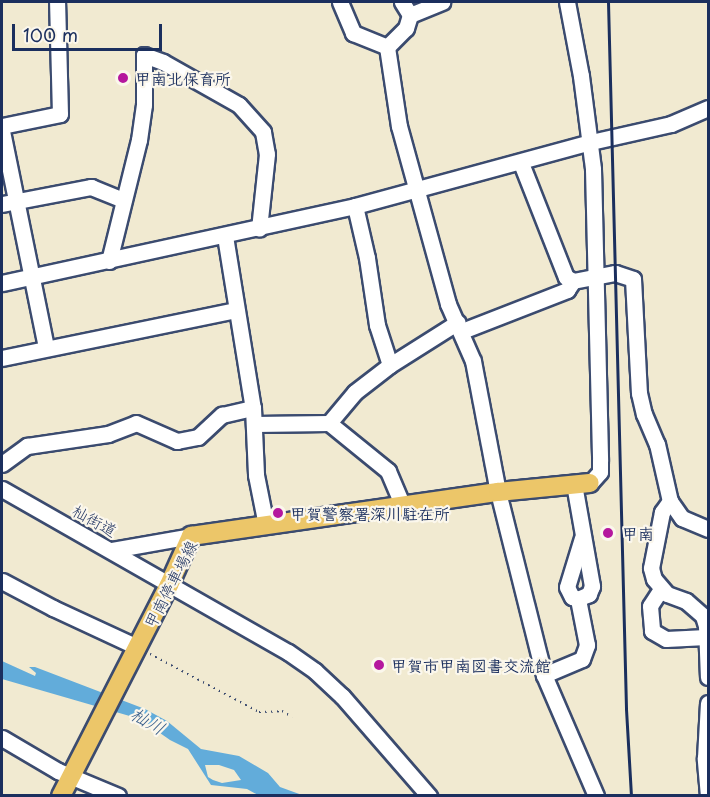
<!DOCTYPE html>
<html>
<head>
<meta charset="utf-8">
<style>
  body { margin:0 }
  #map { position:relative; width:710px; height:797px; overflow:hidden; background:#f1ead1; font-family:"Playpen Sans","Klee One",sans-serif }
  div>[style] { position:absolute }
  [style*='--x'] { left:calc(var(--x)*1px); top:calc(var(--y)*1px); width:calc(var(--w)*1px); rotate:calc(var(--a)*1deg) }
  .water>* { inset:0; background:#62acda }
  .path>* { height:1.5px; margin-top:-0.75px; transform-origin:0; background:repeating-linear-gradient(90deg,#3b4b6f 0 1.5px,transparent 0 6px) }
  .roads { filter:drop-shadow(2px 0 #3b4b6f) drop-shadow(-2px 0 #3b4b6f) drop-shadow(0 2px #3b4b6f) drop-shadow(0 -2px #3b4b6f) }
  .minor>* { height:15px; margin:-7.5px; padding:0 7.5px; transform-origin:7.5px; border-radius:7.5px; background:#fff }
  .major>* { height:18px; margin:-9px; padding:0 9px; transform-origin:9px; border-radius:9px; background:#ecc669 }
  .rail>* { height:3px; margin:-1.5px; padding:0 1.5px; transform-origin:1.5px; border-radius:1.5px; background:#1b2f5e }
  .dots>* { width:16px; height:16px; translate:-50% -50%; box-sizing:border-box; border:3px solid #fbf7ec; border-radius:50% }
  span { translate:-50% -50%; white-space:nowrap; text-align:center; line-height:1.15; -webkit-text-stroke:4.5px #fbf7ec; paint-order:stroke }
  .poi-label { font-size:16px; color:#1b2f5e; font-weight:700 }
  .left { translate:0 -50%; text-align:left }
  .street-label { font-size:16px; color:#1b2f5e }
  .water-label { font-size:18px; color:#345b89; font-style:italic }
  .frame { position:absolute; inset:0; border:3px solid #1b2f5e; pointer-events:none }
  .scale { position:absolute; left:12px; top:24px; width:150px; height:27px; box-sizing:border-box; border:3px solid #1b2f5e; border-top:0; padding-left:8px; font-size:18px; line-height:21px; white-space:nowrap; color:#1b2f5e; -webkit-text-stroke:4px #fbf7ec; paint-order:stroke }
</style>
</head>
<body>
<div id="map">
  <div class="water">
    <i style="clip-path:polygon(evenodd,2px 661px,35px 676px,36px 673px,29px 667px,35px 667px,145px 709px,167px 721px,201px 749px,239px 756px,268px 773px,280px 787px,302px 795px,258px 795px,247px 789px,211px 785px,188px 749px,170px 740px,140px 719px,2px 679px,2px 661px,205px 765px,219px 765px,234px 770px,241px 780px,222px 783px,213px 780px,208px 777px,205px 765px)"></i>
  </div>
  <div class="path">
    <i style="--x:150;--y:654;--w:123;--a:28"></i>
    <i style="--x:259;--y:712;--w:23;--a:-2"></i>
    <i style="--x:282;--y:711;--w:12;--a:31"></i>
  </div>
  <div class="roads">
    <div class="minor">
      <i style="--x:340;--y:2;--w:34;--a:67"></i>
      <i style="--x:353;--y:33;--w:37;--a:22"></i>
      <i style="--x:402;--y:2;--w:15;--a:58"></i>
      <i style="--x:410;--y:15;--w:14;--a:107"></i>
      <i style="--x:406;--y:28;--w:27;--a:135"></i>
      <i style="--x:387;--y:47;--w:80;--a:81.4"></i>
      <i style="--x:399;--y:126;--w:185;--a:74.6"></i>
      <i style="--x:448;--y:304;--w:62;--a:66.3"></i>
      <i style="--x:473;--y:361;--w:133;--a:79.2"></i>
      <i style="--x:498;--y:492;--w:189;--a:75.9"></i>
      <i style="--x:544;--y:675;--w:132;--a:66.7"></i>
      <i style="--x:567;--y:2;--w:75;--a:79.3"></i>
      <i style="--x:581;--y:76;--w:94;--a:82.6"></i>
      <i style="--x:593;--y:169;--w:292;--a:88.6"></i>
      <i style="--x:600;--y:461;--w:11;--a:90"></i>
      <i style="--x:600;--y:472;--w:15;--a:132"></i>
      <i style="--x:410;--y:15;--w:35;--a:-22"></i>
      <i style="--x:2;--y:126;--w:59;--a:-11.7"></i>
      <i style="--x:60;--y:114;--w:112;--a:-91.5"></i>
      <i style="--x:2;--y:131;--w:221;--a:78.5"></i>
      <i style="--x:521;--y:163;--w:123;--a:68.5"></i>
      <i style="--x:566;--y:277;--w:8;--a:30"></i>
      <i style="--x:573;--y:281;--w:43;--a:-10.8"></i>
      <i style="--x:615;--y:273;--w:19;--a:18"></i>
      <i style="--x:633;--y:279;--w:114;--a:87"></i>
      <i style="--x:639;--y:393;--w:22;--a:77"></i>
      <i style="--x:644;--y:414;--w:33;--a:67"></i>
      <i style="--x:657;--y:444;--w:58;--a:77.2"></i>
      <i style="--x:670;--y:501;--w:21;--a:55"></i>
      <i style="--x:682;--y:518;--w:28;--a:23"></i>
      <i style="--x:2;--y:204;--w:91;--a:-10.8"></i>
      <i style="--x:91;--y:187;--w:35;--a:22"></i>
      <i style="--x:355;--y:206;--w:53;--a:77"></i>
      <i style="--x:367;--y:258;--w:68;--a:81.5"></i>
      <i style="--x:377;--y:325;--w:42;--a:72"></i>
      <i style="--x:225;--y:236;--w:174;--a:80.8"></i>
      <i style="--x:253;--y:408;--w:67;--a:87.4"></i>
      <i style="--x:256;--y:475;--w:51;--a:78.7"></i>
      <i style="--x:109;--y:261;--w:125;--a:-76.1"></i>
      <i style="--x:139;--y:140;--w:35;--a:-82"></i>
      <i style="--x:144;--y:105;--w:50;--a:-90"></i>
      <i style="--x:144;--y:55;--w:20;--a:20"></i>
      <i style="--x:163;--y:62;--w:87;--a:29.5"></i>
      <i style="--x:239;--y:105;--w:36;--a:48"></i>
      <i style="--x:263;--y:132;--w:22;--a:80"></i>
      <i style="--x:267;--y:154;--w:75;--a:96.1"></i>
      <i style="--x:2;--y:283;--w:361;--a:-12.3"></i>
      <i style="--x:355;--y:206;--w:245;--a:-15.2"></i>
      <i style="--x:591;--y:142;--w:82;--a:-12.7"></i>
      <i style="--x:671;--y:124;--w:40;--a:-23.4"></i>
      <i style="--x:462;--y:331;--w:113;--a:-21.3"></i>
      <i style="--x:567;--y:290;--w:11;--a:-56"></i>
      <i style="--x:2;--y:358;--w:238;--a:-11.6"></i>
      <i style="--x:329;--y:423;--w:40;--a:-50"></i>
      <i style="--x:355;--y:392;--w:44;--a:-37.6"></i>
      <i style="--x:390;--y:365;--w:80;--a:-32.3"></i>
      <i style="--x:255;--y:424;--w:74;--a:-0.8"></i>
      <i style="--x:329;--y:423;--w:76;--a:39.1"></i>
      <i style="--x:388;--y:471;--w:38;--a:67"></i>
      <i style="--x:2;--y:464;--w:31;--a:-36"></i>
      <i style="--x:27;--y:446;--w:82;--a:-8.4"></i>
      <i style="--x:108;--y:434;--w:30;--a:-21"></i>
      <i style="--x:136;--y:423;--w:45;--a:23.7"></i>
      <i style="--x:177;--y:441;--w:21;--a:-11"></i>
      <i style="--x:198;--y:437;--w:33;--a:-43"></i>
      <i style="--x:222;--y:415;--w:32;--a:-13"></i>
      <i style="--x:574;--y:484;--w:104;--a:80"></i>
      <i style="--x:592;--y:586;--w:9;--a:111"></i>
      <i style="--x:589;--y:594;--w:12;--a:156"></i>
      <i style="--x:578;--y:599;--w:6;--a:-162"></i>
      <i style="--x:572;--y:597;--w:11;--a:-117"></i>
      <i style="--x:567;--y:587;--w:51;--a:-73"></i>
      <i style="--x:2;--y:489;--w:329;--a:29.7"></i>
      <i style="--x:288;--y:652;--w:33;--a:35"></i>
      <i style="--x:315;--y:671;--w:37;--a:43"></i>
      <i style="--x:342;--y:696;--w:133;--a:49"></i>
      <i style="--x:670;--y:501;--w:14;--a:126"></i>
      <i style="--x:662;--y:512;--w:57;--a:101.1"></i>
      <i style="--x:651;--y:568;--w:11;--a:75"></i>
      <i style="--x:654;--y:579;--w:20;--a:49"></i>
      <i style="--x:667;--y:594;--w:20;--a:20"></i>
      <i style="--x:686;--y:601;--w:23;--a:41"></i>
      <i style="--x:703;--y:616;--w:10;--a:73"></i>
      <i style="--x:706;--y:626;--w:51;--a:87.8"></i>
      <i style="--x:112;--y:550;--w:80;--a:-10"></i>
      <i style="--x:2;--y:581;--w:58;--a:27.9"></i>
      <i style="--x:53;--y:608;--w:93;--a:24.9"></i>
      <i style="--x:661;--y:589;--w:20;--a:123"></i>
      <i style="--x:650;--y:606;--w:25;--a:85"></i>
      <i style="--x:652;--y:631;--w:16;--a:30"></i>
      <i style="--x:666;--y:639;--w:40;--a:-2.9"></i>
      <i style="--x:544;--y:675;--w:41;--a:-22.8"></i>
      <i style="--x:582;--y:659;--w:15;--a:-70"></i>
      <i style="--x:587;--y:645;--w:47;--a:-101.1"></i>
      <i style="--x:2;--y:738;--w:65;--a:30.5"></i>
      <i style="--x:58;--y:771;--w:65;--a:22.6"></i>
      <i style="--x:708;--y:796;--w:38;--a:-95"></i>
      <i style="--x:705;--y:758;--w:55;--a:-86.9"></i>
    </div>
    <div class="major">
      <i style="--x:61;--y:796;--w:237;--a:-62.9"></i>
      <i style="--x:169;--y:585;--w:54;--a:-65.8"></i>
      <i style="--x:191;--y:536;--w:310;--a:-8.2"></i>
      <i style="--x:498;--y:492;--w:92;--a:-5.6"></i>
    </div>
  </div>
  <div class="rail">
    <i style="--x:608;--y:2;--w:707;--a:88.54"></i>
    <i style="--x:626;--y:709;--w:87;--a:86.7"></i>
  </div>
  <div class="dots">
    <i style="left:123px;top:78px;background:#b5179e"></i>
    <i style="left:278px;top:513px;background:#b5179e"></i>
    <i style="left:608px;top:533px;background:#b5179e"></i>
    <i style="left:379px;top:665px;background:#b5179e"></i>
  </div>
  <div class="poi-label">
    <span class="left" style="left:135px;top:78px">甲南北保育所</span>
    <span class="left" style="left:290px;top:513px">甲賀警察署深川駐在所</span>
    <span class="left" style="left:622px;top:533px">甲南</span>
    <span class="left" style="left:391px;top:665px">甲賀市甲南図書交流館</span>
  </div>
  <div class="street-label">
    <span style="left:95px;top:520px;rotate:29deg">杣街道</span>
    <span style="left:170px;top:584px;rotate:-63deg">甲南停車場線</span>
  </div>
  <div class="water-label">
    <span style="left:148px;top:721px;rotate:30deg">杣川</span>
  </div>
  <div class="frame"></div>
  <div class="scale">100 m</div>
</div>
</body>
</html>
